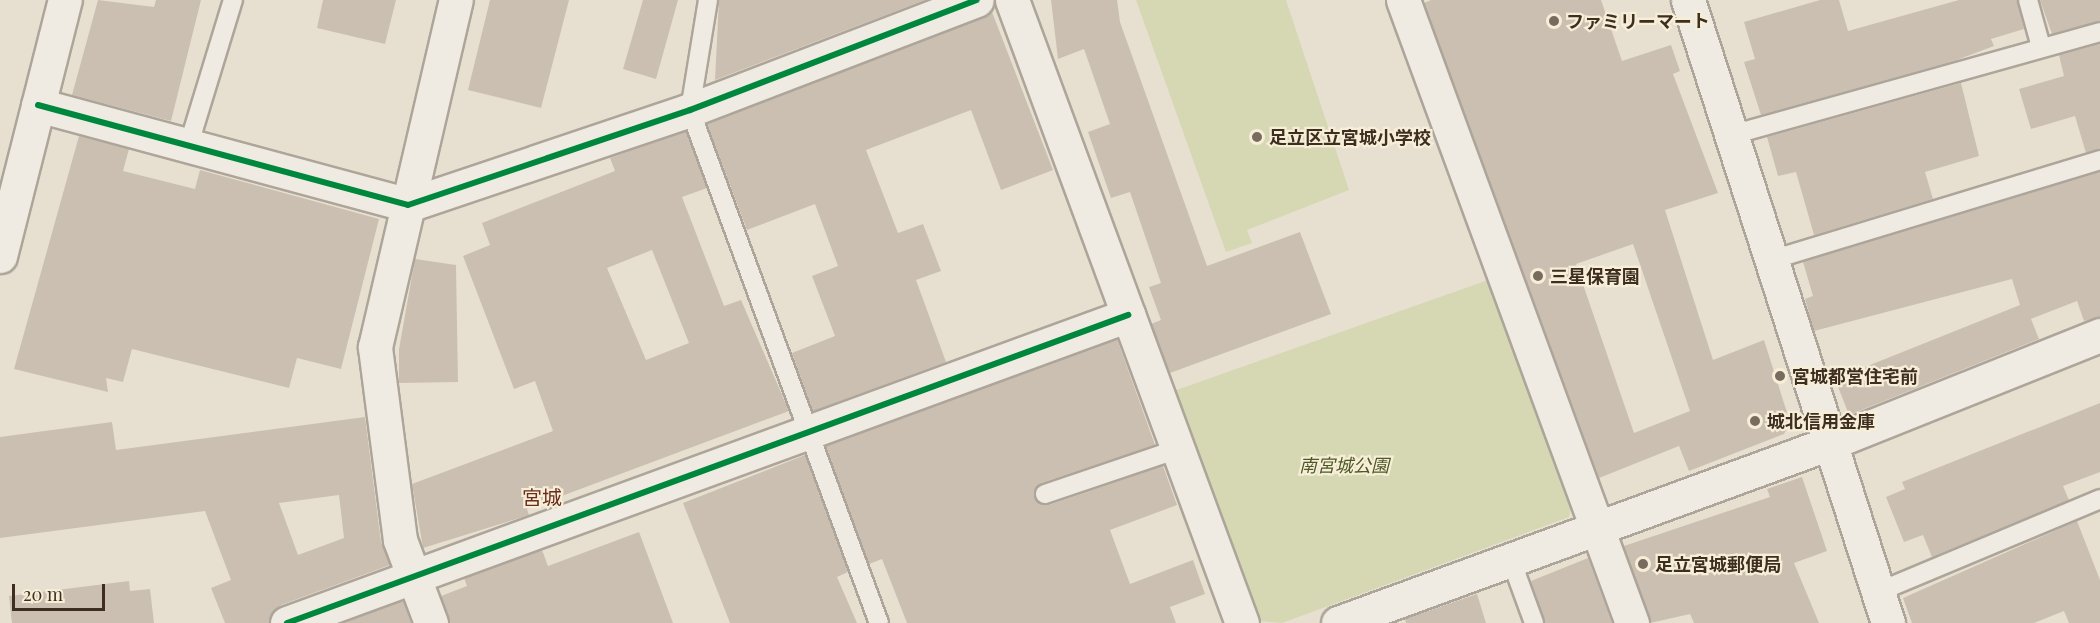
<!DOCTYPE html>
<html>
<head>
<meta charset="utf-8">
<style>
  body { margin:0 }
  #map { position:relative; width:2100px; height:623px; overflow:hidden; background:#e7e0d1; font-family:"Playfair Display","Noto Sans JP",serif }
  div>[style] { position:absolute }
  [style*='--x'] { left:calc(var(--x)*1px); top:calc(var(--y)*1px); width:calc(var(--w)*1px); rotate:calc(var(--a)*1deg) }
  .green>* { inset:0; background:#d6d7b3 }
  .building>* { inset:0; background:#cbbfb2 }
  .roads { filter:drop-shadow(2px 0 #ada599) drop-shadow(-2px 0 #ada599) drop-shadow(0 2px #ada599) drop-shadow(0 -2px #ada599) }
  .lane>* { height:18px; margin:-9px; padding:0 9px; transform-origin:9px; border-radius:9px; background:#efebe3 }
  .street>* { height:33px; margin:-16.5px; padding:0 16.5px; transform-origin:16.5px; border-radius:16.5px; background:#efebe3 }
  .secondary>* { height:33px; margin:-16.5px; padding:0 16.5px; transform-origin:16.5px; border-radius:16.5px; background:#efebe3 }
  .cycleway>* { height:6px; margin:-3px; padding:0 3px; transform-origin:3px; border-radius:3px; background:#00873e }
  .dots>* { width:16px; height:16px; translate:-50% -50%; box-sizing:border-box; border:3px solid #f7eed8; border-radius:50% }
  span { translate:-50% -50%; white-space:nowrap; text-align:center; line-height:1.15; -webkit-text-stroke:4.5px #f7eed8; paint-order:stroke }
  .poi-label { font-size:18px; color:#3d2e20; font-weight:700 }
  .left { translate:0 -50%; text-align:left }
  .park-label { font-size:18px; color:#4d5a26; font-style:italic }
  .neighbourhood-label { font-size:20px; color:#6b2e1e }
  .scale { position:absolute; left:12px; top:584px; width:93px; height:27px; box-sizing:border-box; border:3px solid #3d2e20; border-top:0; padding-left:8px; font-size:18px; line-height:21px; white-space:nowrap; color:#3d2e20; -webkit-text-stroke:4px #f7eed8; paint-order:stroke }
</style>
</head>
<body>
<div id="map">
  <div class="green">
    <i style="clip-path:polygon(1136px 0,1286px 0,1349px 190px,1247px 230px,1252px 243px,1226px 252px)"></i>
    <i style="clip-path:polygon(1491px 279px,1571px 508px,1569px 517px,1282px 623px,1259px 621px,1171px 392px)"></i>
  </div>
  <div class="building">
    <i style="clip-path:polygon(98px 0,154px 7px,156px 0,201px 0,171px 121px,72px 95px)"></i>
    <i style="clip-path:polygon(323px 0,396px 0,385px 44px,317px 28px)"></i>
    <i style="clip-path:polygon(490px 0,569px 0,541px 108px,468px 90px)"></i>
    <i style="clip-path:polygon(643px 0,678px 0,656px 79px,623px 69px)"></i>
    <i style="clip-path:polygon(719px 0,925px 0,715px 80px)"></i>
    <i style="clip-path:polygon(1051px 0,1117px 0,1120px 22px,1207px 266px,1300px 232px,1331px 314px,1170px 373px,1151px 324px,1161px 320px,1149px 287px,1161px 283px,1130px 192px,1111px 198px,1088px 132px,1110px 124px,1084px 49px,1058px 59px)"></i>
    <i style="clip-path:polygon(evenodd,1431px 0,1601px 0,1622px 61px,1671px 45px,1680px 71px,1673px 74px,1718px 193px,1665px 210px,1713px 360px,1764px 340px,1790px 422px,1784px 434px,1689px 471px,1679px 446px,1599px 478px,1424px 3px,1431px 0,1633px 244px,1690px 411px,1634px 433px,1576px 264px,1633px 244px)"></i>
    <i style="clip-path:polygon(1820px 0,1839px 0,1848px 31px,1959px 0,2017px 0,2024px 29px,1991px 39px,1994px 46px,1954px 61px,1761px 115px,1744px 62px,1755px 59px,1744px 22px)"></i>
    <i style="clip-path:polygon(2040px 0,2100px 0,2100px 21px,2052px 34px)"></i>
    <i style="clip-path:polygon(992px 12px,1053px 170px,1001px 190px,971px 110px,866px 150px,898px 233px,923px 224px,941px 271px,916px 280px,946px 362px,813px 411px,792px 353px,835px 336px,812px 276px,838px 266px,815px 204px,747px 230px,707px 124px)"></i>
    <i style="clip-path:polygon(2100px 44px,2100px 149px,2086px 153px,2075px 116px,2031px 129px,2019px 89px,2064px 76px,2059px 55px)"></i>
    <i style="clip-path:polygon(1961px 83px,1979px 156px,1925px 172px,1933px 199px,1814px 235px,1796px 172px,1778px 176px,1767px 137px)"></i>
    <i style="clip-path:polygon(evenodd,686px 131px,707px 188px,682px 197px,724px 306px,741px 300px,789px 411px,527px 509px,529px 515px,423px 548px,412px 484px,553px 431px,535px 381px,514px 389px,463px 256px,490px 245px,482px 223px,615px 171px,610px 158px,686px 131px,652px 250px,689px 343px,646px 360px,607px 268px,652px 250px)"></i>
    <i style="clip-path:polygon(79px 136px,129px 149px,123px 171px,195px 189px,200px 170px,379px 219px,341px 369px,297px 358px,289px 388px,132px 349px,123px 382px,106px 378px,108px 392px,14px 369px)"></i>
    <i style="clip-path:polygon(2100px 172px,2100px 317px,2084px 321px,2077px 301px,2031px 319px,2039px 339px,1849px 415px,1835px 379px,2020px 305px,2012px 279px,1814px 331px,1805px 299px,1813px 296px,1803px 262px)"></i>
    <i style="clip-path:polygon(415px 259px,456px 265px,458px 382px,399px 383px,399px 349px)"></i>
    <i style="clip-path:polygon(1117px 339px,1155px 445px,1041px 483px,1035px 498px,1049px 505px,1163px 466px,1177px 505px,1110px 530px,1130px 584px,1193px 560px,1205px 594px,1170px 607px,1176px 623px,907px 623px,882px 559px,869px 564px,826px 446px)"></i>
    <i style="clip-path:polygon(2100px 403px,2100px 472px,2063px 486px,2069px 500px,1932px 557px,1923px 535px,1904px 542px,1886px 497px,1905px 489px,1902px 482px)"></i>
    <i style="clip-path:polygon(evenodd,365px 417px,381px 542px,390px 565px,281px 605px,269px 623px,225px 623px,211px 588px,231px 580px,205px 511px,0 538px,0 437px,112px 422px,116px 450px,365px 417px,339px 495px,344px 538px,298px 555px,279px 503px,339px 495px)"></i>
    <i style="clip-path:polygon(805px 455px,848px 572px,837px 577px,857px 623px,730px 623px,683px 503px)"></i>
    <i style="clip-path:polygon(1802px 477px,1827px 551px,1794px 563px,1819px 623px,1694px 623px,1690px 614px,1650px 623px,1624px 546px,1770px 497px,1767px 489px)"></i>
    <i style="clip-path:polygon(2077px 521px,2100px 580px,2100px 623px,2069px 623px,2064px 611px,2034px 623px,1912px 623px,1903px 598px)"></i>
    <i style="clip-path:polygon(639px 532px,673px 623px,449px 623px,441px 596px,467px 586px,464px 578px,542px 550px,548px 566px)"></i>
    <i style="clip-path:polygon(1588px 558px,1612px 623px,1545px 623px,1531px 581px)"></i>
    <i style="clip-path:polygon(129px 581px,130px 591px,150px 589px,154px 623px,12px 623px,9px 596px)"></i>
    <i style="clip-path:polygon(1477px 594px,1486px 623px,1406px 623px,1405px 619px)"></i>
    <i style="clip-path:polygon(403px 601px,411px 623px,342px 623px)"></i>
  </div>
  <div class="roads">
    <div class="lane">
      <i style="--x:708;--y:0;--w:111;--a:99.3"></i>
      <i style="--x:690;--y:110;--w:547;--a:69.78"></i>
      <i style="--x:2028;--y:0;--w:49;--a:74.5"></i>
      <i style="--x:1728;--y:136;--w:386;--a:-15.6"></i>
      <i style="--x:188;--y:147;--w:154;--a:-73"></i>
      <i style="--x:1768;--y:261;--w:347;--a:-16.9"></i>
      <i style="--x:1045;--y:494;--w:140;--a:-18.7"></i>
      <i style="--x:1511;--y:560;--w:67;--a:69.9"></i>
      <i style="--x:1878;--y:592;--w:241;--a:-22.7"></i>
    </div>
    <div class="street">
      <i style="--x:1012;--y:0;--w:664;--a:69.74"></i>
      <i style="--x:1403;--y:0;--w:664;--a:69.82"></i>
      <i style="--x:38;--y:105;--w:383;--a:15.1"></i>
      <i style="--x:408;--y:205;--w:298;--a:-18.6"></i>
      <i style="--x:690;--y:110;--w:307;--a:-21"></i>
      <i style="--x:287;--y:623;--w:896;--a:-20.11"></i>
      <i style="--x:431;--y:623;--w:89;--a:-110.5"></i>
      <i style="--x:400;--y:540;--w:195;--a:-97.4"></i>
      <i style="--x:375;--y:347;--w:356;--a:-76.9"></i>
      <i style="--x:1338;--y:623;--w:524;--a:-20.1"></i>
      <i style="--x:1830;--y:443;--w:291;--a:-21.8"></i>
    </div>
    <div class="secondary">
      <i style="--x:1688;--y:0;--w:654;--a:72.2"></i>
      <i style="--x:0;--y:256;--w:264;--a:-75.8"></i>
    </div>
  </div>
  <div class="cycleway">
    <i style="--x:38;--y:105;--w:383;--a:15.1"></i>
    <i style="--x:408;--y:205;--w:298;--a:-18.6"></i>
    <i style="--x:690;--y:110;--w:307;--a:-21"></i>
    <i style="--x:287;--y:623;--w:896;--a:-20.11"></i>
  </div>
  <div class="dots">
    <i style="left:1554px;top:21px;background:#786c5e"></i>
    <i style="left:1257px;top:137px;background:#786c5e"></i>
    <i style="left:1538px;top:276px;background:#786c5e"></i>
    <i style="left:1780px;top:376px;background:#786c5e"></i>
    <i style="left:1755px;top:421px;background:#786c5e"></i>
    <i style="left:1643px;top:564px;background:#786c5e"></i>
  </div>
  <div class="poi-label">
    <span class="left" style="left:1566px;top:21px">ファミリーマート</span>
    <span class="left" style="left:1269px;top:137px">足立区立宮城小学校</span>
    <span class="left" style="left:1550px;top:276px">三星保育園</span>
    <span class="left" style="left:1792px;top:376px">宮城都営住宅前</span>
    <span class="left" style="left:1767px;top:421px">城北信用金庫</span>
    <span class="left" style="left:1655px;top:564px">足立宮城郵便局</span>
  </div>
  <div class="park-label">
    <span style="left:1344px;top:465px">南宮城公園</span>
  </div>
  <div class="neighbourhood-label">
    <span style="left:542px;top:496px">宮城</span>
  </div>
  <div class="scale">20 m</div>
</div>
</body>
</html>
